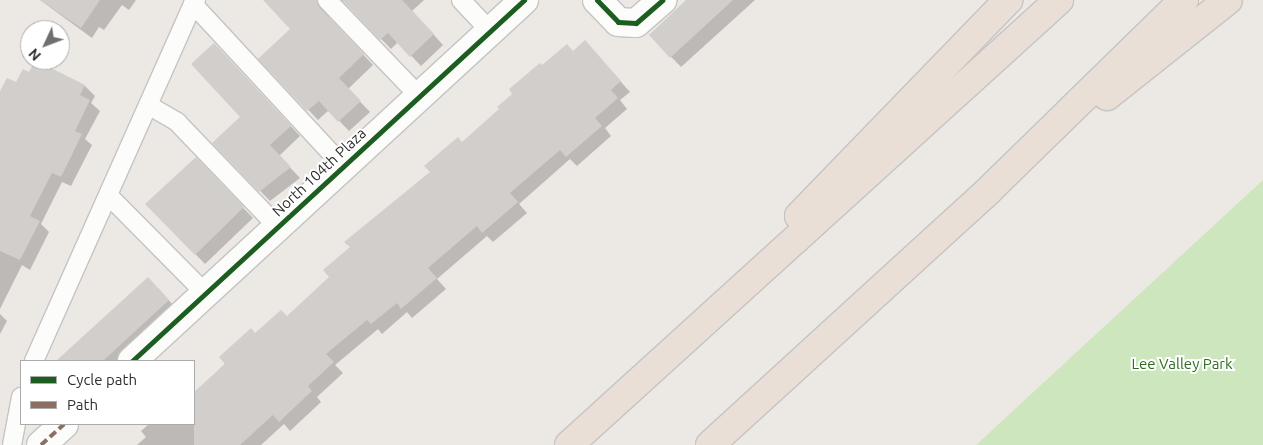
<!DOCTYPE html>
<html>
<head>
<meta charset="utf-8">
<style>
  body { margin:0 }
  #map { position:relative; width:1263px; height:445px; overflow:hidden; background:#ece8e4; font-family:Ubuntu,sans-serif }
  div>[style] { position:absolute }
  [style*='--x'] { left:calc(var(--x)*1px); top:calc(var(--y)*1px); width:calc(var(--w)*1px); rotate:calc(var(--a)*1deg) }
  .green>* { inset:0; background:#cee6be }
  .shadow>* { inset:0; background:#0003 }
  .building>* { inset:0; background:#d1cecb }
  .roads { filter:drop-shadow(1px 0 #c5c4c5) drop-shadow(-1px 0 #c5c4c5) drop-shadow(0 1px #c5c4c5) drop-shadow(0 -1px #c5c4c5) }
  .service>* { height:18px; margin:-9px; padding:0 9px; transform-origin:9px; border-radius:9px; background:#fcfcfb }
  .minor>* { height:28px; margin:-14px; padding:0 14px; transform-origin:14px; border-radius:14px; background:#fcfcfb }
  .motorway>* { height:28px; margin:-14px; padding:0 14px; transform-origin:14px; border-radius:14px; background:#eadfd6 }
  .quiet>* { height:4px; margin-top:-2px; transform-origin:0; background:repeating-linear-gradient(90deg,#8d6e63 0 8px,transparent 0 12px) }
  .cycleway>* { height:5px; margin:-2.5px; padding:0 2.5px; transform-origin:2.5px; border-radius:2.5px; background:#1b5e20 }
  span { translate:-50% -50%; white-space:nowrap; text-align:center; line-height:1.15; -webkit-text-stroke:4px #fff; paint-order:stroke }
  .street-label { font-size:15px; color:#2e2e2e }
  .park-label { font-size:15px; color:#2c6e1b }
  .legend { position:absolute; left:20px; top:360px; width:175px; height:65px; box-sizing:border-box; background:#fff; border:1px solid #ababab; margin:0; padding:6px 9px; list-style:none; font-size:15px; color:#2e2e2e }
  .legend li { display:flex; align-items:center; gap:10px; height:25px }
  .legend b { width:25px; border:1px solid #ababab }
  .north { position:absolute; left:20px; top:20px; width:50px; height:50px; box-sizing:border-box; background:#fff; border:1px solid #ababab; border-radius:50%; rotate:227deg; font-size:14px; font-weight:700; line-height:20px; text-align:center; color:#2e2e2e }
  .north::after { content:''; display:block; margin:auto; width:18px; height:22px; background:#706f6e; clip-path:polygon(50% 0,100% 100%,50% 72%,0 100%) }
</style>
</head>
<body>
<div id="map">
  <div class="green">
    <i style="clip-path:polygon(1263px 180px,1263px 445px,976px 445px)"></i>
  </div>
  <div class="shadow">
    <i style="clip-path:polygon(40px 0,136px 0,129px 10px,122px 5px,104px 30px,99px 27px,92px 38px)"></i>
    <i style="clip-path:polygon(264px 0,334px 0,326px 8px,329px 18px,373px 65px,348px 89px,370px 112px,349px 131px,329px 110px,318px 120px,260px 59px,292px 29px)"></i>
    <i style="clip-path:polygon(339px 0,424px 0,412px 11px,443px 45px,421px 66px,398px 42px,391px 49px,345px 2px)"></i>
    <i style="clip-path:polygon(688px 0,755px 0,681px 67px,650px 35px)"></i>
    <i style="clip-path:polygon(585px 42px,630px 92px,620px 100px,627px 109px,605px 128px,611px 136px,577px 166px,570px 159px,519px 204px,527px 213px,493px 242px,487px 236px,437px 279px,446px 289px,412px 318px,407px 312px,382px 334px,378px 329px,335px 365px,343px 373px,317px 397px,321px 402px,290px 431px,284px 424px,261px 445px,137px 445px,146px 437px,141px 431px,149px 424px,194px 424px,194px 394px,256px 334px,287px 318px,331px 277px,415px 187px,462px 143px)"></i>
    <i style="clip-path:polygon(224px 54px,300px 136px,279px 156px,300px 178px,270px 201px,214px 143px,241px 117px)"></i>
    <i style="clip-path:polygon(36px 62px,85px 86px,95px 96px,91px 103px,100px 111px,85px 139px,92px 145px,71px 186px,62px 182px,41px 224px,49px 232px,30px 270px,22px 265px,0 309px,0 95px,30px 74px)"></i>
    <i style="clip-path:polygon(196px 159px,253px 218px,205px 264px,147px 204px)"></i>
    <i style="clip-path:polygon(158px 288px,178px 311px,123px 361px,70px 361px,64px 355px)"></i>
    <i style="clip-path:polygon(0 314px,7px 321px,0 334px)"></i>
  </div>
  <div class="building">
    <i style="clip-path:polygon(40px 0,100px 0,81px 28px)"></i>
    <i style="clip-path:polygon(263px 0,317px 0,319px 7px,364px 54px,339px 78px,361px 101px,338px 122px,319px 101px,307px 111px,258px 59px,290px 29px)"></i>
    <i style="clip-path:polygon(342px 0,402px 0,434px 34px,410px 57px,388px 33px,380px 40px)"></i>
    <i style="clip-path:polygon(686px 0,733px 0,670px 58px,649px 35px)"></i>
    <i style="clip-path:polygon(585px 40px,621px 81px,611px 90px,618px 98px,595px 118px,602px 126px,566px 157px,560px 150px,510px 193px,518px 202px,482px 233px,477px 226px,428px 268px,437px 278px,401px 309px,397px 303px,371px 324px,367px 320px,326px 354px,334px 362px,308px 386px,312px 391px,279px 422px,273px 415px,240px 445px,194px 445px,194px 392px,225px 364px,219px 357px,251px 328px,255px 333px,281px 310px,287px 316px,329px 277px,323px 270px,350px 247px,344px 242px,430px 172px,424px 166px,458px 137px,462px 142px,499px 109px,497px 107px,512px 94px,509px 89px,540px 63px,542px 65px,567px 44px,573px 51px)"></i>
    <i style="clip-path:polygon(214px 43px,291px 126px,270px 145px,291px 167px,259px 192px,212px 143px,240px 117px,191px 64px)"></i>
    <i style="clip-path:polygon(35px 60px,85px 85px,80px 95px,90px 100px,75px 131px,82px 134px,61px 177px,52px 173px,30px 216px,40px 221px,20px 260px,0 251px,0 91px,7px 78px,16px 82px,23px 69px,29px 72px)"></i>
    <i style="clip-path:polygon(196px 157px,244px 207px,195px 255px,145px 204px)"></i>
    <i style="clip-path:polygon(148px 277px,169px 300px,103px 361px,56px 361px)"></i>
  </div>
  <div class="roads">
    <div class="service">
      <i style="--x:196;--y:0;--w:5;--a:127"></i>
      <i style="--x:193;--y:4;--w:221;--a:47.2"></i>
      <i style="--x:327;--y:0;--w:133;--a:46.2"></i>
      <i style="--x:461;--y:0;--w:42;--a:46.9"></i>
      <i style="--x:148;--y:105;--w:34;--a:30"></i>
      <i style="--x:177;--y:122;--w:146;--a:46.1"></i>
      <i style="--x:109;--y:196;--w:136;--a:45.3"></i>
      <i style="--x:34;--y:361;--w:391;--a:-66"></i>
      <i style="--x:12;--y:445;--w:49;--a:-79.4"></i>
    </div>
    <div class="minor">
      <i style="--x:597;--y:0;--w:30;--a:46"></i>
      <i style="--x:618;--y:22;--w:18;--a:3"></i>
      <i style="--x:636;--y:23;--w:35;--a:-41"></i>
      <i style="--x:132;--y:361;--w:533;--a:-42.64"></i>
      <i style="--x:41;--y:445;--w:31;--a:-42"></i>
    </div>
    <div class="motorway">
      <i style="--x:1107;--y:96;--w:154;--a:-38.4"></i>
      <i style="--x:799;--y:216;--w:301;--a:-45.9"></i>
      <i style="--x:569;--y:445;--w:662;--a:-42.24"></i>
      <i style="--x:710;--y:445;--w:377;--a:-42.4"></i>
      <i style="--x:988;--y:191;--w:274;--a:-44.3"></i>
    </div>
  </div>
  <div class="quiet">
    <i style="--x:41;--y:445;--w:31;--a:-42"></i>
  </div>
  <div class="cycleway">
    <i style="--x:597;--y:0;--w:30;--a:46"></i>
    <i style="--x:618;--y:22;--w:18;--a:3"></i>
    <i style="--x:636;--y:23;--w:35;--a:-41"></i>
    <i style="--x:132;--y:361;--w:533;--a:-42.64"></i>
  </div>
  <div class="street-label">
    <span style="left:319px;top:172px;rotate:-43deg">North 104th Plaza</span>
  </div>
  <div class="park-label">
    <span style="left:1182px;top:364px">Lee Valley Park</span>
  </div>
  <ul class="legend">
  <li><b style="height:6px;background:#1b5e20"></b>Cycle path</li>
  <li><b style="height:6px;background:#8d6e63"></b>Path</li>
  </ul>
  <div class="north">N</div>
</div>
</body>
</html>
